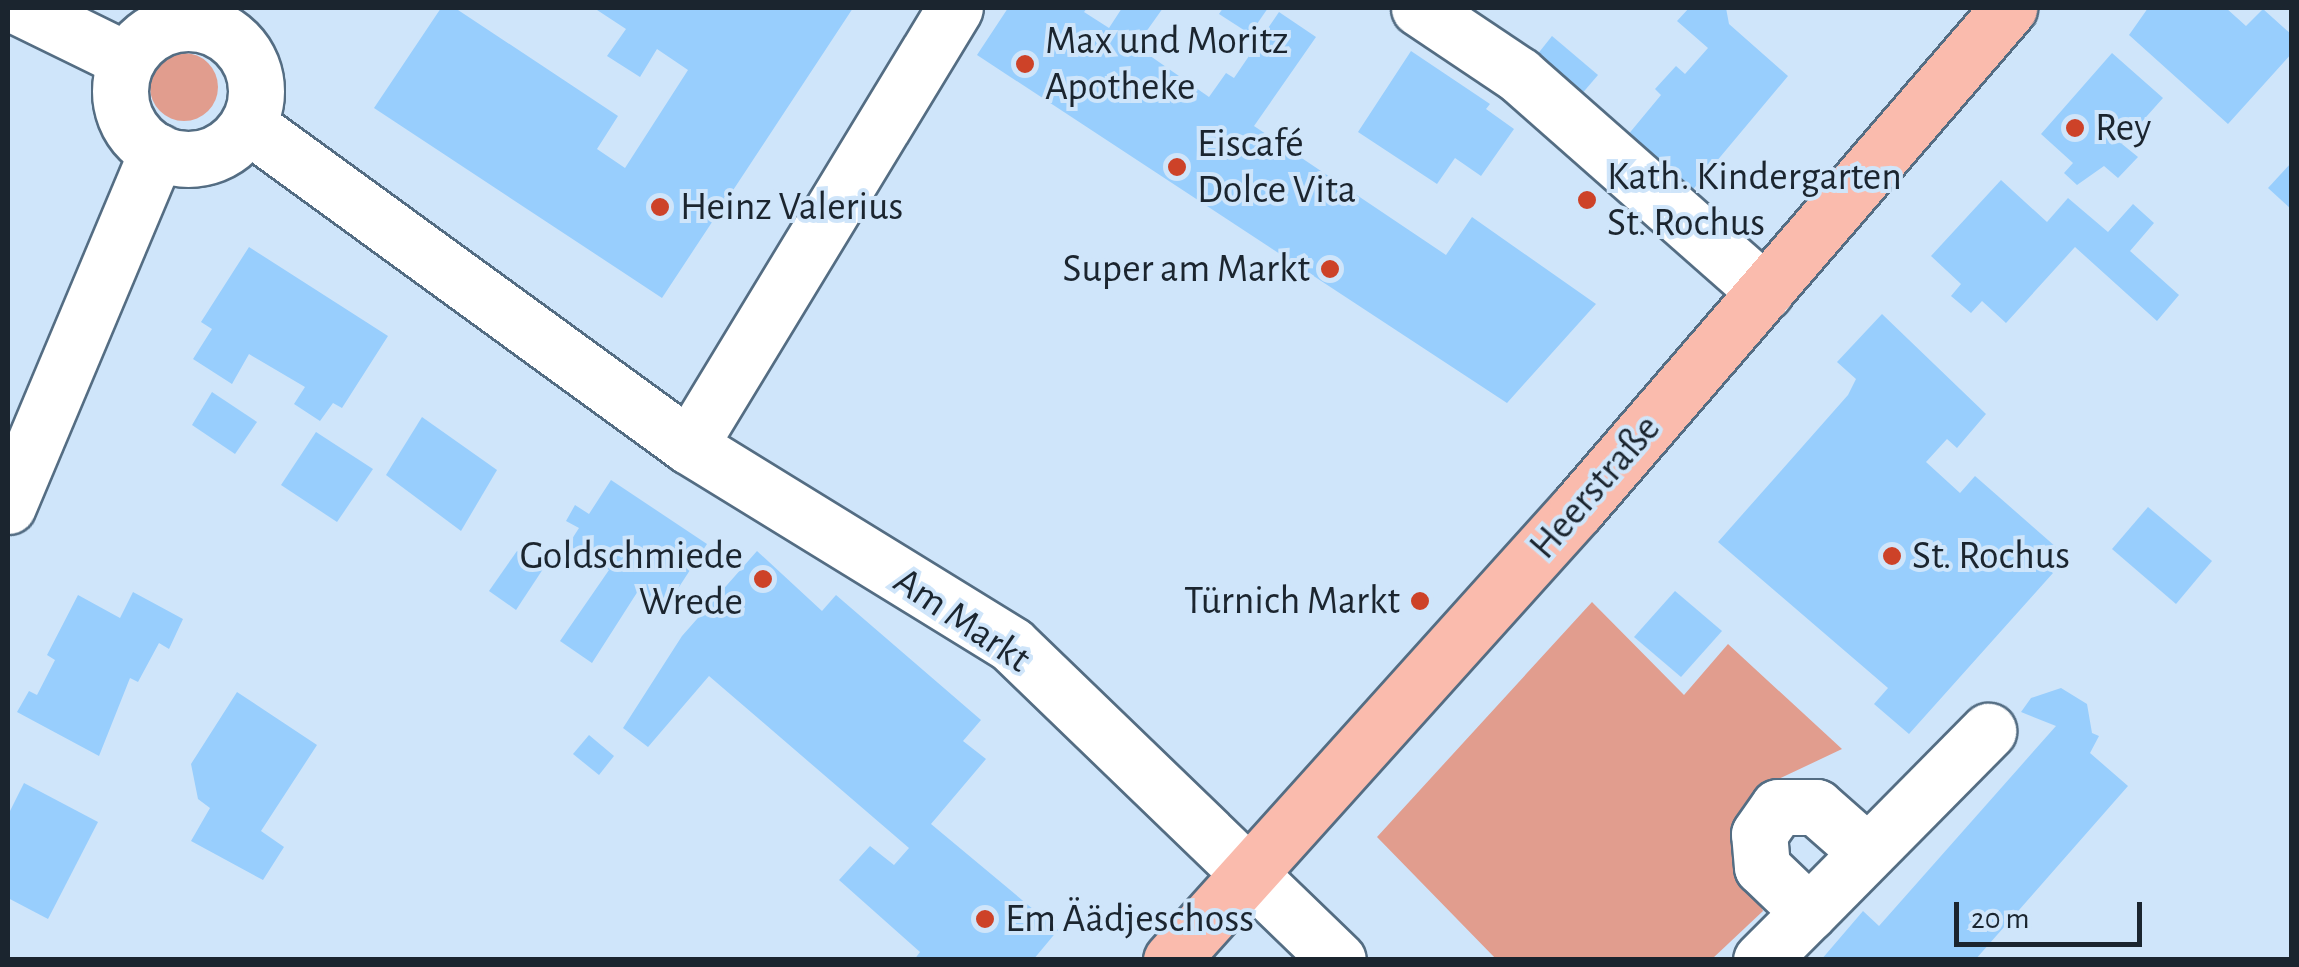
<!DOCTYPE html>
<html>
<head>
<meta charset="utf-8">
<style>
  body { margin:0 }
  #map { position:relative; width:2299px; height:967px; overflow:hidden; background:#cfe5fa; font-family:"Alegreya Sans",sans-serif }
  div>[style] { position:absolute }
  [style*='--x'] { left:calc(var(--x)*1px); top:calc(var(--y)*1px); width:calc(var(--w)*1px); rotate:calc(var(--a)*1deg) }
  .green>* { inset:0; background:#e19d8e }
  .round { border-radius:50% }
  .building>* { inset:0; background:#98cefd }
  .roads { filter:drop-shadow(2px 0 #546d83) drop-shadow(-2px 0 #546d83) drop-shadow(0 2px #546d83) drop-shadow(0 -2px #546d83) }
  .minor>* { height:55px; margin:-27.5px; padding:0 27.5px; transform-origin:27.5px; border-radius:27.5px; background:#fff }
  .minor>.ring { margin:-27.5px; padding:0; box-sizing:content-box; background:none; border:55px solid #fff; border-radius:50% }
  .major>* { height:55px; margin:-27.5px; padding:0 27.5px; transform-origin:27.5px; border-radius:27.5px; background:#fabbad }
  .dots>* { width:28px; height:28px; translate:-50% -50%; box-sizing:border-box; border:5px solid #cfe5fa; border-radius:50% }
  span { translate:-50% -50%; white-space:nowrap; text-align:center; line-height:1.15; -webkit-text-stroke:8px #cfe5fa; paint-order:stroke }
  .poi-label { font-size:40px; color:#1b252f }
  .left { translate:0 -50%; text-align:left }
  .right { translate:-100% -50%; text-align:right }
  .street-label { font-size:40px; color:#1b252f }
  .frame { position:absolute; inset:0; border:10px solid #1b252f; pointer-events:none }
  .scale { position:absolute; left:1954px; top:902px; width:188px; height:45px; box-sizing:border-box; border:5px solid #1b252f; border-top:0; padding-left:12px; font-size:30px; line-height:35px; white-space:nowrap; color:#1b252f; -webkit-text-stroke:8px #cfe5fa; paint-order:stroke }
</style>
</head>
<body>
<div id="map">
  <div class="green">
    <i class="round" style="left:150px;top:53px;width:68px;height:68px"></i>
    <i style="clip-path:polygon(1592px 602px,1684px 695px,1728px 644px,1842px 749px,1766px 785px,1736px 841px,1763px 911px,1712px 959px,1496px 959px,1377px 837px)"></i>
  </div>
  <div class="building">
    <i style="clip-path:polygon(441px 8px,455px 8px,618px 116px,597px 149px,625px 168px,688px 70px,657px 49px,640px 77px,607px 56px,626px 29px,594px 8px,853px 8px,662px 298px,374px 108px)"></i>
    <i style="clip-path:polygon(1008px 8px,1087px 8px,1084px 12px,1109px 28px,1122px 8px,1163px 8px,1136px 46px,1209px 97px,1226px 73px,1234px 78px,1279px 12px,1316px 37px,1254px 126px,1446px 255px,1472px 217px,1596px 304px,1507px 403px,977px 55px)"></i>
    <i style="clip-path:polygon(1223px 8px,1268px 8px,1250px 34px,1219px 14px)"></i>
    <i style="clip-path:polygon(1689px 8px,1726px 8px,1729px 24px,1788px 76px,1690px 193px,1627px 136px,1661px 95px,1655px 89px,1676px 66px,1685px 74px,1708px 48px,1677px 21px)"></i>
    <i style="clip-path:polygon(2148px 8px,2226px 8px,2246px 26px,2263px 9px,2292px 35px,2292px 53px,2228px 124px,2129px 35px)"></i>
    <i style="clip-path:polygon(1552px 36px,1598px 75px,1574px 103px,1529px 65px)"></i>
    <i style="clip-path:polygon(1411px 51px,1490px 104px,1486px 109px,1514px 129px,1481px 176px,1455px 158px,1437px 184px,1358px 132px)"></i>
    <i style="clip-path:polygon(2112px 53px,2163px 98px,2122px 144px,2138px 157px,2118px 178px,2104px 166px,2077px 185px,2064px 173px,2073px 163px,2041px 134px)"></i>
    <i style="clip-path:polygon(2292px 162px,2292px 210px,2268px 188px)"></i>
    <i style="clip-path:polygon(2001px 180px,2047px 222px,2068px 198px,2108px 232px,2133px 204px,2154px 223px,2130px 251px,2179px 295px,2157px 321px,2075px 247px,2006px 323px,1982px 301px,1971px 313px,1951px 296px,1961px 284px,1931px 256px)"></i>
    <i style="clip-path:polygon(249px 247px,388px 336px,342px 408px,333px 403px,320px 421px,294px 404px,305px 387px,249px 354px,232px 384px,193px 359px,212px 329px,201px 322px)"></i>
    <i style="clip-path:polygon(1882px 314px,1986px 414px,1957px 448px,1947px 439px,1926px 462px,1960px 493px,1975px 476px,2056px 547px,2041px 564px,2053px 573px,1909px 734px,1874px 704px,1888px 688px,1718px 542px,1848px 395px,1856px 379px,1837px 362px)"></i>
    <i style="clip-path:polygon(212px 392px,257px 422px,235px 454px,192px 425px)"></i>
    <i style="clip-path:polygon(422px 417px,497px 470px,461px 531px,386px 475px)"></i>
    <i style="clip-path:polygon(316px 432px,373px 469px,337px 522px,281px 485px)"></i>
    <i style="clip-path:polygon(611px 480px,707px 544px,666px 607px,638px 591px,592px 663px,560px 641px,609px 570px,568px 545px,579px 528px,566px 521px,575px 505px,589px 514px)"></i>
    <i style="clip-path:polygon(2148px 507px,2212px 561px,2176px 604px,2112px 549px)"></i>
    <i style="clip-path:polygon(517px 551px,543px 569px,516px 610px,489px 591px)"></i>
    <i style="clip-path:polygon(757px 551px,822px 611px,836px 595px,981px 720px,963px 741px,986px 759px,931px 824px,1058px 930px,1033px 960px,914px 960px,920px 952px,839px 880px,870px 846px,894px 865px,909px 848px,709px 676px,648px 747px,623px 728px,682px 636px)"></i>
    <i style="clip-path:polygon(1675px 591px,1722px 631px,1681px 677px,1634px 637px)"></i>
    <i style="clip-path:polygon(133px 592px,183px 619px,169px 649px,159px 643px,138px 682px,130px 678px,99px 756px,17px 712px,29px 691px,37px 695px,55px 660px,47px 655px,78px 595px,120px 618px)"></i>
    <i style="clip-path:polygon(2061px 688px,2087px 704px,2092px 733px,2099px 736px,2090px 753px,2128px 786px,1975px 960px,1821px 960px,1863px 911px,1879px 926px,2056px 726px,2021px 712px,2031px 698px)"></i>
    <i style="clip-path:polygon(237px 692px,317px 745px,261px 831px,284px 847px,263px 880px,191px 841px,210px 808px,198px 799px,191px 764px)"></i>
    <i style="clip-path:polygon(589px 735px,614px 756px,599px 775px,573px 754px)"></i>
    <i style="clip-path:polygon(24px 783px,98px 822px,48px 919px,8px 898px,8px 815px)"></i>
  </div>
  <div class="roads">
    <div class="minor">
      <i style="--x:21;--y:8;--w:118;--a:26.1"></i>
      <i style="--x:1419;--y:8;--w:120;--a:33.8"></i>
      <i style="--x:1519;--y:75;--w:328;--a:41.4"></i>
      <i class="ring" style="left:120px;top:23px;width:81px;height:81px"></i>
      <i style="--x:248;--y:125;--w:545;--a:36.05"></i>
      <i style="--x:689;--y:446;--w:379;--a:31.6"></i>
      <i style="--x:1012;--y:645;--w:453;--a:44"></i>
      <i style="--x:689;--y:446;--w:512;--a:-58.73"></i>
      <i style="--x:8;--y:506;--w:385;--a:-67.2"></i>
      <i style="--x:1809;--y:912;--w:255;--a:-45.3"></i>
      <i style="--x:1761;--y:960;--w:68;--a:-45"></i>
      <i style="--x:1809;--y:912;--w:65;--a:-136.2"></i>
      <i style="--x:1762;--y:867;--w:33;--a:-95"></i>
      <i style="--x:1759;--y:834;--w:33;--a:-55"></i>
      <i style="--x:1778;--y:807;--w:38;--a:0"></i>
      <i style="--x:1816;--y:807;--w:68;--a:41.4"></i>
    </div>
    <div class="major">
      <i style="--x:1171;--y:960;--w:607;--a:-48.01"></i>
      <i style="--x:1577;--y:509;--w:662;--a:-49.23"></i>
    </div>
  </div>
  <div class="dots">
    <i style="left:1025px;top:64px;background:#cd4228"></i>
    <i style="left:2075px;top:128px;background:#cd4228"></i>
    <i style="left:1177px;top:167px;background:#cd4228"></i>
    <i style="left:1587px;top:200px;background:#cd4228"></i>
    <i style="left:660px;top:207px;background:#cd4228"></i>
    <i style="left:1330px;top:269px;background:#cd4228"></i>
    <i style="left:1892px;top:556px;background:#cd4228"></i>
    <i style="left:763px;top:579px;background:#cd4228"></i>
    <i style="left:1420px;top:601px;background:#cd4228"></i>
    <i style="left:985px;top:919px;background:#cd4228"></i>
  </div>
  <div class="poi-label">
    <span class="left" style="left:1045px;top:64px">Max und Moritz<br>Apotheke</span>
    <span class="left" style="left:2095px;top:128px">Rey</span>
    <span class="left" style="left:1197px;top:167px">Eiscafé<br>Dolce Vita</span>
    <span class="left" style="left:1607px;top:200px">Kath. Kindergarten<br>St. Rochus</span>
    <span class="left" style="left:680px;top:207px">Heinz Valerius</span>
    <span class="right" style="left:1310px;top:269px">Super am Markt</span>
    <span class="right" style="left:743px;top:579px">Goldschmiede<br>Wrede</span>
    <span class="left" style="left:1912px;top:556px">St. Rochus</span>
    <span class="right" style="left:1400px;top:601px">Türnich Markt</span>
    <span class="left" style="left:1005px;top:919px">Em Äädjeschoss</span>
  </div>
  <div class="street-label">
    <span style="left:1595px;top:487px;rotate:-49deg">Heerstraße</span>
    <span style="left:962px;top:620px;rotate:34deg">Am Markt</span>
  </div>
  <div class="frame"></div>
  <div class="scale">20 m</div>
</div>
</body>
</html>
